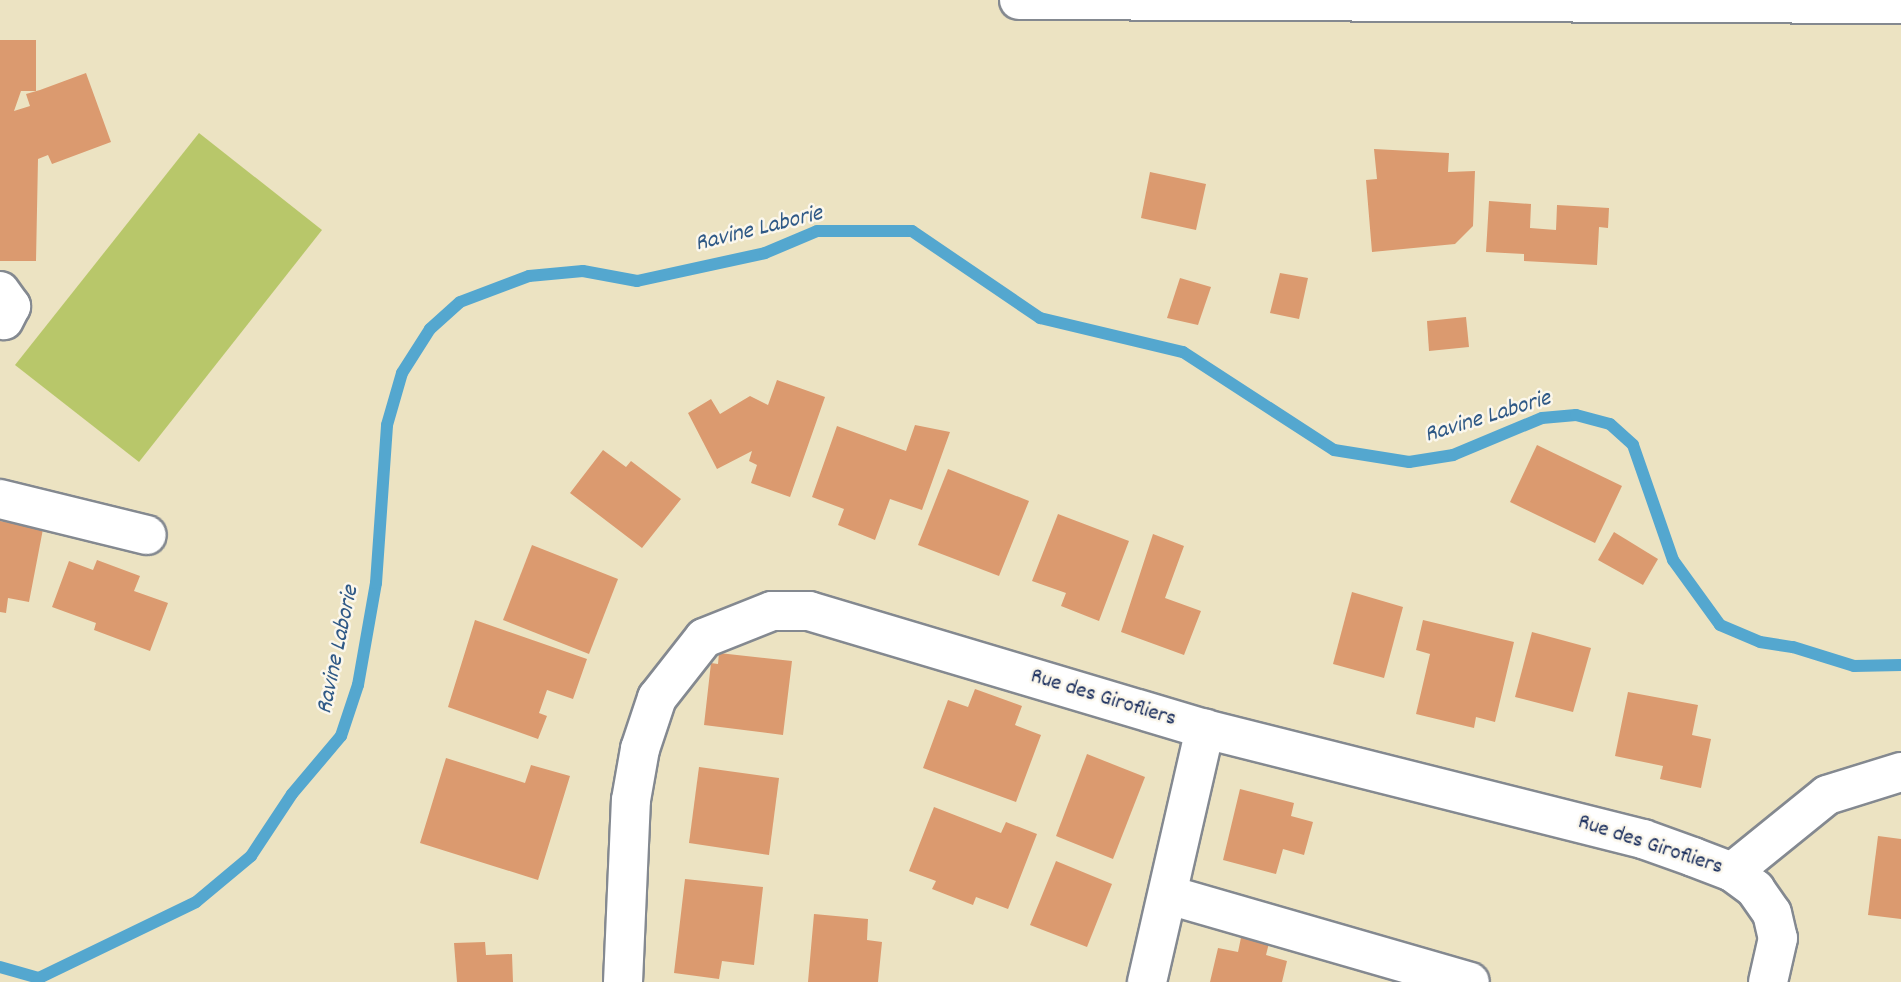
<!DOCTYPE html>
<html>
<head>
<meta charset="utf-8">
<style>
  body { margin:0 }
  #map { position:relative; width:1901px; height:982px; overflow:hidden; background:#ece3c2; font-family:Dekko,sans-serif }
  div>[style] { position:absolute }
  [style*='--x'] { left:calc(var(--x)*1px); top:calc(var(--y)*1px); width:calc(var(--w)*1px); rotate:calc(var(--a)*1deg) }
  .green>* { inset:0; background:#b8c76a }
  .stream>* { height:12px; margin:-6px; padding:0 6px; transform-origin:6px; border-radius:6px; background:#54a7cf }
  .building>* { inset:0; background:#db9a6f }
  .roads { filter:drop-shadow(2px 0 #848990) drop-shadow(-2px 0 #848990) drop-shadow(0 2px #848990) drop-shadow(0 -2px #848990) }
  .minor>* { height:38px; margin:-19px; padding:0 19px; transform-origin:19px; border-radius:19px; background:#fff }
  span { translate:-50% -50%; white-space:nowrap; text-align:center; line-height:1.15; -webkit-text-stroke:5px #fbf7ec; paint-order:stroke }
  .street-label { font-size:23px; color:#1b2f5e }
  .water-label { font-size:24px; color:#2f5986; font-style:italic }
</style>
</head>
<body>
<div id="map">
  <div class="green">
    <i style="clip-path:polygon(199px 133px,322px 230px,139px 462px,15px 365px)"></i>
  </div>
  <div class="stream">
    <i style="--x:0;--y:967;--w:41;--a:15.8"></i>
    <i style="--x:39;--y:978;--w:174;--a:-25.8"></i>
    <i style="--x:196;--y:902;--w:72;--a:-39.9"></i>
    <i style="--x:251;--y:856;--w:74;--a:-56.5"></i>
    <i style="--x:292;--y:794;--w:76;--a:-49.8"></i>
    <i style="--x:341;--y:736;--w:54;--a:-71.6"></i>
    <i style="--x:358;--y:685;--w:104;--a:-80"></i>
    <i style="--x:376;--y:583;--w:158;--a:-86"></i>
    <i style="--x:387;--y:425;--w:54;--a:-73.9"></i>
    <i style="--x:402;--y:373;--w:52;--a:-57.5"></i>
    <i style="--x:430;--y:329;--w:40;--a:-42"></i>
    <i style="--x:460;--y:302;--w:74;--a:-20.6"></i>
    <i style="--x:529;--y:276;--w:54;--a:-5.3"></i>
    <i style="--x:583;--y:271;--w:55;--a:10.5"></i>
    <i style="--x:637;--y:281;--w:131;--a:-12.3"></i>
    <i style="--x:765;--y:253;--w:56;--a:-22.9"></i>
    <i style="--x:817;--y:231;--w:95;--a:0"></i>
    <i style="--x:912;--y:231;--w:155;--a:34.2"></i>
    <i style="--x:1040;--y:318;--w:147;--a:13.4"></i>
    <i style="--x:1183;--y:352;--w:180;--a:33"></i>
    <i style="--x:1334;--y:450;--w:76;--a:9.1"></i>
    <i style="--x:1409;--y:462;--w:45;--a:-9"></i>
    <i style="--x:1453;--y:455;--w:96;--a:-22.6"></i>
    <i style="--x:1542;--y:418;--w:34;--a:-5"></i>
    <i style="--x:1576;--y:415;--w:35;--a:15"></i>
    <i style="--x:1610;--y:424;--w:31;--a:42"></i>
    <i style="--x:1633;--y:445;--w:122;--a:70.8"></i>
    <i style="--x:1673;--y:560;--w:80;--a:54.1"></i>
    <i style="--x:1720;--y:625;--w:43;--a:23"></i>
    <i style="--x:1760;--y:642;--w:33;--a:9"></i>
    <i style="--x:1793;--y:647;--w:64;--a:17.3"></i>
    <i style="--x:1854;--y:666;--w:47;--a:-1.2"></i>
  </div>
  <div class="building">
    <i style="clip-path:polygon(0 40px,36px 40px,36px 91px,21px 91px,14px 111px,30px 106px,26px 94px,40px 90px,86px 73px,111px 142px,52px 164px,48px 155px,38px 159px,36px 261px,0 261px)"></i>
    <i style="clip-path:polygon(1374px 149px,1449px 153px,1448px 172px,1475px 171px,1473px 226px,1455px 244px,1372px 252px,1366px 180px,1377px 179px)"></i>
    <i style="clip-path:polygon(1150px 172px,1206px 184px,1196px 230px,1141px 218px)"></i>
    <i style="clip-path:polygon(1489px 201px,1531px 204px,1530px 228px,1556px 230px,1557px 205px,1609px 208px,1608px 228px,1599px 227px,1597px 265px,1524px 261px,1524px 254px,1486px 252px)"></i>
    <i style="clip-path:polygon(1280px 273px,1308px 278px,1299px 319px,1270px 313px)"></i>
    <i style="clip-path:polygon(1180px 278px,1211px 287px,1198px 325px,1167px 318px)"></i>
    <i style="clip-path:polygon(1466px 317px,1469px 347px,1429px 351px,1427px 321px)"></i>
    <i style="clip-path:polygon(777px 380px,825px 397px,790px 497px,751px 483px,757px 465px,749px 461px,752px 451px,717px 469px,688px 413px,711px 399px,720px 414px,750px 396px,768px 405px)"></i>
    <i style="clip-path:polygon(915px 425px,950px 432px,922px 510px,890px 499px,875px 540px,838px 525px,844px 509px,812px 497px,837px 426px,906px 451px)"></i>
    <i style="clip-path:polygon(1537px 445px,1622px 486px,1595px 543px,1510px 502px)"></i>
    <i style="clip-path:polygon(603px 450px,626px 467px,631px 461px,681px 499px,642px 548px,570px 493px)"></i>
    <i style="clip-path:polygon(948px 469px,1029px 501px,999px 576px,918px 545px)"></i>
    <i style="clip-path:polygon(1058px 514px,1129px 541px,1099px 621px,1061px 606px,1066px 593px,1032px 581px)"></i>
    <i style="clip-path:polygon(0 521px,43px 529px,29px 602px,8px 598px,6px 613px,0 612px)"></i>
    <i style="clip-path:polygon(1614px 532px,1658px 559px,1643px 585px,1598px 560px)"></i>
    <i style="clip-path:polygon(1153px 534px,1184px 546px,1165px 598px,1201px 611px,1184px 655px,1121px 632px)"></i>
    <i style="clip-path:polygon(532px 545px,618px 579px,589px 654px,503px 620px)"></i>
    <i style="clip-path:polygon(97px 560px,140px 576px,134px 591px,168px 603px,150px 651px,94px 630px,96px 623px,52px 607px,69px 561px,93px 570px)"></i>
    <i style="clip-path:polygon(1352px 592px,1403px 607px,1384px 678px,1333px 664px)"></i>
    <i style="clip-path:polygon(475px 620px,587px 659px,573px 699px,547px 690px,539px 713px,547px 716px,538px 739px,448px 707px)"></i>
    <i style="clip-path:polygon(1423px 620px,1514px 642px,1495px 722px,1476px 717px,1474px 728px,1416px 714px,1430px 654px,1416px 650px)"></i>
    <i style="clip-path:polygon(1532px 632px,1591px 648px,1573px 712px,1515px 697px)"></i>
    <i style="clip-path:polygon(719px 653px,792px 661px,783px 735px,704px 725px,711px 663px,718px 664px)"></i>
    <i style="clip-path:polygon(975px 689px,1022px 706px,1015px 725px,1041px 735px,1016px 802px,923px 768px,948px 700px,968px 707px)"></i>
    <i style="clip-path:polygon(1628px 692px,1698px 705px,1692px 735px,1711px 739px,1701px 788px,1660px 779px,1663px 766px,1615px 756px)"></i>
    <i style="clip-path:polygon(1087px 754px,1145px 777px,1113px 859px,1056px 836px)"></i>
    <i style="clip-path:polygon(446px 758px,525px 783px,531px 765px,570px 776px,538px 880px,420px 843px)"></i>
    <i style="clip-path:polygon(699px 767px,779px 778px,769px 855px,689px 843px)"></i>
    <i style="clip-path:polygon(1240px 789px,1294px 803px,1291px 816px,1313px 822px,1304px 855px,1283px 849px,1276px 874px,1223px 860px)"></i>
    <i style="clip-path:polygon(934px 807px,1001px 833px,1006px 822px,1037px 834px,1008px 909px,976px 897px,973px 905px,932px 889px,936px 881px,909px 871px)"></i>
    <i style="clip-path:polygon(1878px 836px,1901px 839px,1901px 919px,1868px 915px)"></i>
    <i style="clip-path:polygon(1056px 861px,1112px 884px,1087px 947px,1030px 925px)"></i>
    <i style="clip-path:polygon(685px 879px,763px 887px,754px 965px,722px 961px,719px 979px,674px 973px)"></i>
    <i style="clip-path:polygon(814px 914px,868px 919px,867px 940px,882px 942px,878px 982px,808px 982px)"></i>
    <i style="clip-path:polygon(1243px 928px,1271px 935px,1266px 955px,1287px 961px,1282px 982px,1210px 982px,1218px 948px,1238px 952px)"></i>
    <i style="clip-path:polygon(485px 942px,486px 955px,512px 954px,513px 982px,457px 982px,454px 943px)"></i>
  </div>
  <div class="roads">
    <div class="minor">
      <i style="--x:1019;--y:0;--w:882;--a:0.26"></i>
      <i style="--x:0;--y:291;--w:19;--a:54"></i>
      <i style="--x:11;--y:306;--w:16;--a:117"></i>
      <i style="--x:0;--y:499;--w:151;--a:13.8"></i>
      <i style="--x:1732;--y:872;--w:122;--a:-39"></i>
      <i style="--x:1827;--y:795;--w:77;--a:-17.3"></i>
      <i style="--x:1169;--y:895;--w:313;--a:16.1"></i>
      <i style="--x:623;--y:982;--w:182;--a:-87.5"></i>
      <i style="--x:631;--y:800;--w:52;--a:-80"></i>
      <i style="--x:640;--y:749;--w:54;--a:-71.6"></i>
      <i style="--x:657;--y:698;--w:76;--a:-51.9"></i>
      <i style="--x:704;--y:638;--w:73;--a:-21.7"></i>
      <i style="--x:772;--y:611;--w:37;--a:0"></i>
      <i style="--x:809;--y:611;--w:413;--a:16.6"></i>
      <i style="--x:1205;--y:729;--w:452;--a:14.1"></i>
      <i style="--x:1643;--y:839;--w:53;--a:19.8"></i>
      <i style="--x:1693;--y:857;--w:42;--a:21"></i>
      <i style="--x:1732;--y:872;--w:29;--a:36"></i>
      <i style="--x:1755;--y:889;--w:29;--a:55"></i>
      <i style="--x:1772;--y:913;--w:26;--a:77"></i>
      <i style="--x:1778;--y:938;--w:45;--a:102.8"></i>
      <i style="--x:1147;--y:982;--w:260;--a:-77.1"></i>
    </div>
  </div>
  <div class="street-label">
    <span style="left:1103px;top:699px;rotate:17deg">Rue des Girofliers</span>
    <span style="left:1650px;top:846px;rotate:18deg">Rue des Girofliers</span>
  </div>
  <div class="water-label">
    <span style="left:759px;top:230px;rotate:-14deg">Ravine Laborie</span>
    <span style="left:1488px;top:418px;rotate:-17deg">Ravine Laborie</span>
    <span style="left:339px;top:650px;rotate:-78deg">Ravine Laborie</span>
  </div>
</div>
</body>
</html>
